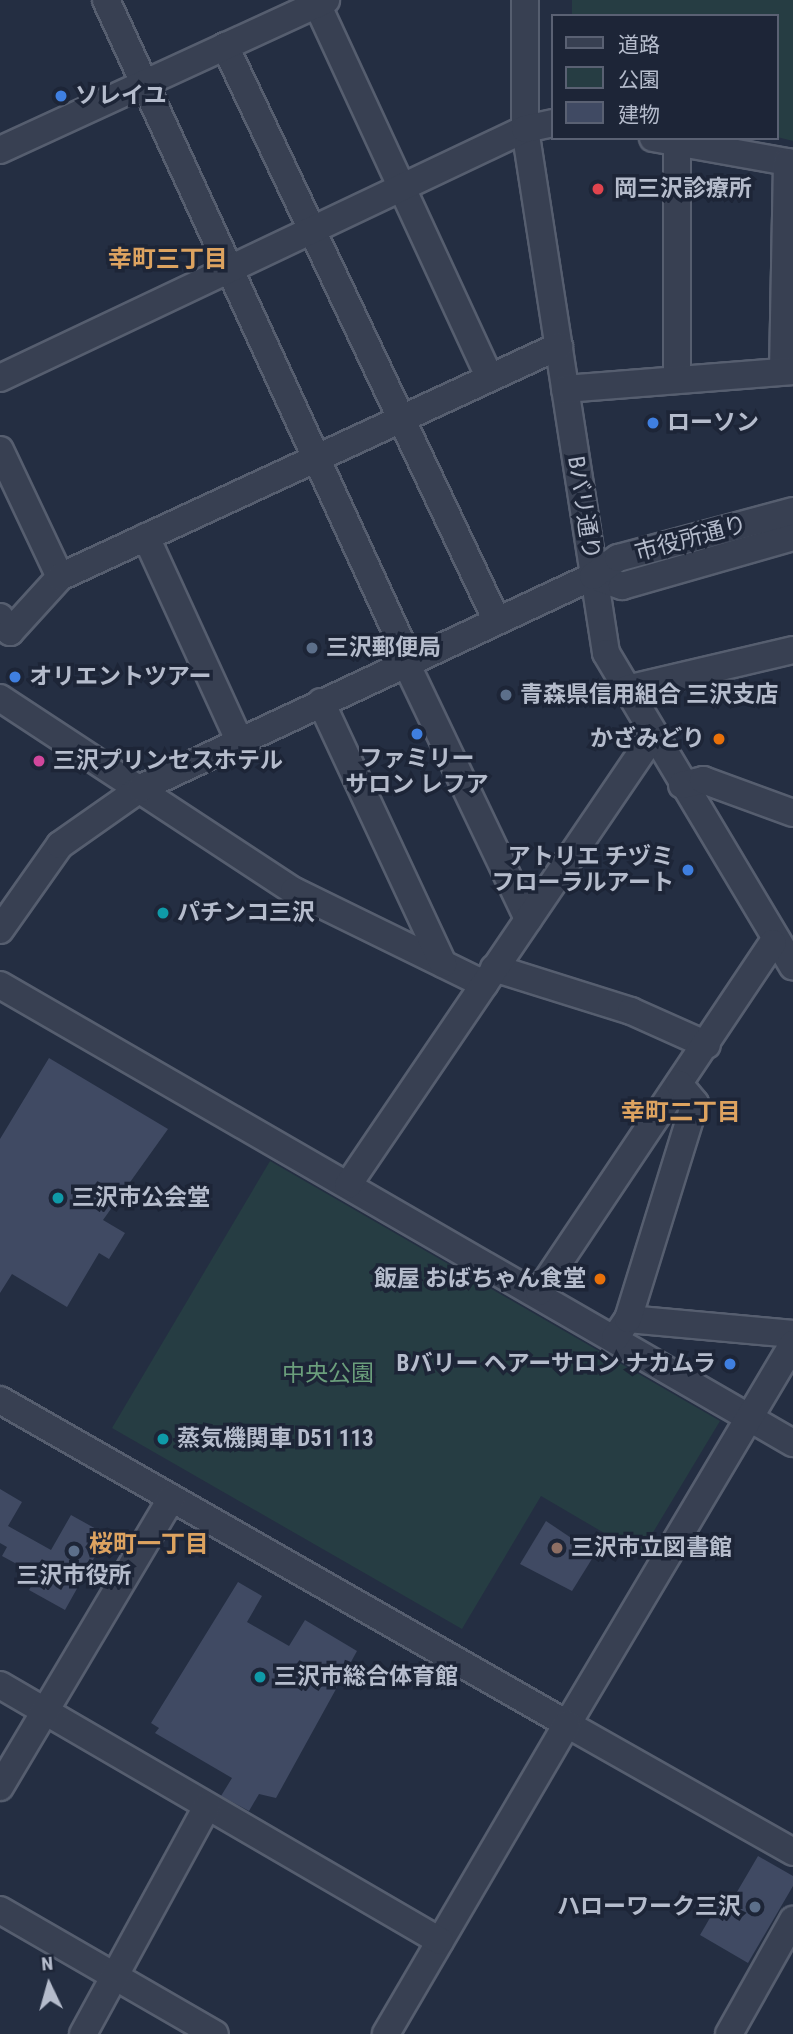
<!DOCTYPE html>
<html>
<head>
<meta charset="utf-8">
<style>
  body { margin:0 }
  #map { position:relative; width:793px; height:2034px; overflow:hidden; background:#242e42; font-family:"Roboto Condensed","Noto Sans JP",sans-serif }
  div>[style] { position:absolute }
  [style*='--x'] { left:calc(var(--x)*1px); top:calc(var(--y)*1px); width:calc(var(--w)*1px); rotate:calc(var(--a)*1deg) }
  .green>* { inset:0; background:#263d43 }
  .building>* { inset:0; background:#404a63 }
  .roads { filter:drop-shadow(2px 0 #565e6f) drop-shadow(-2px 0 #565e6f) drop-shadow(0 2px #565e6f) drop-shadow(0 -2px #565e6f) }
  .minor>* { height:26px; margin:-13px; padding:0 13px; transform-origin:13px; border-radius:13px; background:#384052 }
  .dots>* { width:19px; height:19px; translate:-50% -50%; box-sizing:border-box; border:4px solid #1d2537; border-radius:50% }
  span { translate:-50% -50%; white-space:nowrap; text-align:center; line-height:1.15; -webkit-text-stroke:7px #1d2537; paint-order:stroke }
  .poi-label { font-size:23px; color:#b5bccc; font-weight:700 }
  .left { translate:0 -50%; text-align:left }
  .right { translate:-100% -50%; text-align:right }
  .street-label { font-size:23px; color:#b5bccc }
  .park-label { font-size:23px; color:#6b9f7c }
  .neighbourhood-label { font-size:24px; color:#dda360; font-weight:700 }
  .legend { position:absolute; left:551px; top:14px; width:228px; height:126px; box-sizing:border-box; background:#1d2537; border:2px solid #5a6173; margin:0; padding:9px 12px; list-style:none; font-size:21px; color:#b5bccc }
  .legend li { display:flex; align-items:center; gap:14px; height:35px }
  .legend b { width:35px; border:2px solid #5a6173 }
  .north { position:absolute; left:14px; top:1950px; width:70px; height:70px; -webkit-text-stroke:5px #1d2537; paint-order:stroke; rotate:355deg; font-size:19px; font-weight:700; line-height:28px; text-align:center; color:#b5bccc }
  .north::after { content:''; display:block; margin:auto; width:24px; height:32px; background:#b5bccc; clip-path:polygon(50% 0,100% 100%,50% 72%,0 100%) }
</style>
</head>
<body>
<div id="map">
  <div class="green">
    <i style="clip-path:polygon(572px 0,793px 0,793px 141px,777px 137px,777px 16px,572px 16px)"></i>
    <i style="clip-path:polygon(270px 1161px,720px 1421px,640px 1554px,541px 1496px,462px 1629px,112px 1428px)"></i>
  </div>
  <div class="building">
    <i style="clip-path:polygon(49px 1058px,168px 1129px,103px 1220px,125px 1233px,109px 1259px,99px 1253px,67px 1307px,12px 1274px,0 1293px,0 1139px)"></i>
    <i style="clip-path:polygon(0 1489px,22px 1502px,8px 1526px,51px 1550px,71px 1515px,107px 1535px,65px 1610px,29px 1590px,37px 1575px,2px 1556px,7px 1547px,0 1543px)"></i>
    <i style="clip-path:polygon(546px 1521px,595px 1554px,572px 1591px,520px 1564px)"></i>
    <i style="clip-path:polygon(238px 1582px,262px 1596px,247px 1622px,289px 1646px,305px 1620px,357px 1651px,276px 1798px,259px 1794px,249px 1811px,221px 1796px,232px 1778px,155px 1733px,159px 1728px,151px 1723px)"></i>
    <i style="clip-path:polygon(758px 1856px,793px 1876px,793px 1886px,748px 1963px,700px 1935px,718px 1904px,727px 1909px)"></i>
  </div>
  <div class="roads">
    <div class="minor">
      <i style="--x:106;--y:0;--w:726;--a:65.34"></i>
      <i style="--x:525;--y:0;--w:129;--a:90"></i>
      <i style="--x:525;--y:129;--w:530;--a:81.21"></i>
      <i style="--x:606;--y:653;--w:365;--a:59.2"></i>
      <i style="--x:317;--y:4;--w:410;--a:65.2"></i>
      <i style="--x:225;--y:46;--w:634;--a:64.69"></i>
      <i style="--x:653;--y:138;--w:142;--a:10.1"></i>
      <i style="--x:0;--y:150;--w:359;--a:-24.7"></i>
      <i style="--x:783;--y:371;--w:209;--a:-88.9"></i>
      <i style="--x:0;--y:378;--w:581;--a:-25.37"></i>
      <i style="--x:525;--y:129;--w:29;--a:-12"></i>
      <i style="--x:677;--y:380;--w:237;--a:-90"></i>
      <i style="--x:565;--y:389;--w:229;--a:-4.5"></i>
      <i style="--x:0;--y:450;--w:140;--a:64.7"></i>
      <i style="--x:146;--y:537;--w:223;--a:65.4"></i>
      <i style="--x:593;--y:576;--w:31;--a:19"></i>
      <i style="--x:622;--y:586;--w:178;--a:-16"></i>
      <i style="--x:0;--y:617;--w:18;--a:56"></i>
      <i style="--x:10;--y:632;--w:74;--a:-47.7"></i>
      <i style="--x:60;--y:577;--w:550;--a:-24.84"></i>
      <i style="--x:405;--y:661;--w:286;--a:64.5"></i>
      <i style="--x:627;--y:689;--w:171;--a:-13.2"></i>
      <i style="--x:0;--y:698;--w:352;--a:33.3"></i>
      <i style="--x:294;--y:891;--w:212;--a:26.1"></i>
      <i style="--x:321;--y:702;--w:289;--a:65"></i>
      <i style="--x:682;--y:785;--w:22;--a:-13"></i>
      <i style="--x:703;--y:780;--w:96;--a:20.1"></i>
      <i style="--x:0;--y:930;--w:104;--a:-54.8"></i>
      <i style="--x:60;--y:845;--w:99;--a:-35.1"></i>
      <i style="--x:141;--y:788;--w:499;--a:-25.1"></i>
      <i style="--x:593;--y:576;--w:31;--a:-36"></i>
      <i style="--x:618;--y:558;--w:181;--a:-15"></i>
      <i style="--x:494;--y:968;--w:144;--a:17.4"></i>
      <i style="--x:631;--y:1011;--w:83;--a:24.1"></i>
      <i style="--x:0;--y:985;--w:916;--a:30.01"></i>
      <i style="--x:348;--y:1185;--w:541;--a:-55.84"></i>
      <i style="--x:539;--y:1292;--w:420;--a:-56.2"></i>
      <i style="--x:628;--y:1319;--w:166;--a:5.2"></i>
      <i style="--x:615;--y:1338;--w:23;--a:-56"></i>
      <i style="--x:628;--y:1319;--w:226;--a:-72.8"></i>
      <i style="--x:695;--y:1103;--w:25;--a:-130"></i>
      <i style="--x:793;--y:1344;--w:442;--a:120.7"></i>
      <i style="--x:567;--y:1724;--w:260;--a:29.5"></i>
      <i style="--x:0;--y:1400;--w:653;--a:29.74"></i>
      <i style="--x:567;--y:1724;--w:359;--a:120.3"></i>
      <i style="--x:0;--y:1685;--w:509;--a:30.19"></i>
      <i style="--x:0;--y:1787;--w:335;--a:-59.3"></i>
      <i style="--x:0;--y:1910;--w:248;--a:30"></i>
      <i style="--x:83;--y:2034;--w:259;--a:-61.4"></i>
      <i style="--x:729;--y:2034;--w:131;--a:-60.7"></i>
    </div>
  </div>
  <div class="dots">
    <i style="left:61px;top:96px;background:#3f7fe0"></i>
    <i style="left:598px;top:189px;background:#e0444e"></i>
    <i style="left:653px;top:423px;background:#3f7fe0"></i>
    <i style="left:312px;top:648px;background:#5c6f8a"></i>
    <i style="left:15px;top:677px;background:#3f7fe0"></i>
    <i style="left:506px;top:695px;background:#5c6f8a"></i>
    <i style="left:417px;top:734px;background:#3f7fe0"></i>
    <i style="left:719px;top:739px;background:#e8710a"></i>
    <i style="left:39px;top:761px;background:#d1479c"></i>
    <i style="left:688px;top:870px;background:#3f7fe0"></i>
    <i style="left:163px;top:913px;background:#0f9aa8"></i>
    <i style="left:58px;top:1198px;background:#0f9aa8"></i>
    <i style="left:600px;top:1279px;background:#e8710a"></i>
    <i style="left:730px;top:1364px;background:#3f7fe0"></i>
    <i style="left:163px;top:1439px;background:#0f9aa8"></i>
    <i style="left:557px;top:1548px;background:#8d6e63"></i>
    <i style="left:74px;top:1551px;background:#5c6f8a"></i>
    <i style="left:260px;top:1677px;background:#0f9aa8"></i>
    <i style="left:755px;top:1907px;background:#5c6f8a"></i>
  </div>
  <div class="poi-label">
    <span class="left" style="left:75px;top:96px">ソレイユ</span>
    <span class="left" style="left:614px;top:189px">岡三沢診療所</span>
    <span class="left" style="left:667px;top:423px">ローソン</span>
    <span class="left" style="left:326px;top:648px">三沢郵便局</span>
    <span class="left" style="left:29px;top:677px">オリエントツアー</span>
    <span class="left" style="left:520px;top:695px">青森県信用組合 三沢支店</span>
    <span class="right" style="left:705px;top:739px">かざみどり</span>
    <span style="left:417px;top:772px">ファミリー<br>サロン レフア</span>
    <span class="left" style="left:53px;top:761px">三沢プリンセスホテル</span>
    <span class="right" style="left:674px;top:870px">アトリエ チヅミ<br>フローラルアート</span>
    <span class="left" style="left:177px;top:913px">パチンコ三沢</span>
    <span class="left" style="left:72px;top:1198px">三沢市公会堂</span>
    <span class="right" style="left:586px;top:1279px">飯屋 おばちゃん食堂</span>
    <span class="right" style="left:716px;top:1364px">Bバリー ヘアーサロン ナカムラ</span>
    <span class="left" style="left:177px;top:1439px">蒸気機関車 D51 113</span>
    <span class="left" style="left:571px;top:1548px">三沢市立図書館</span>
    <span style="left:74px;top:1576px">三沢市役所</span>
    <span class="left" style="left:274px;top:1677px">三沢市総合体育館</span>
    <span class="right" style="left:741px;top:1907px">ハローワーク三沢</span>
  </div>
  <div class="street-label">
    <span style="left:583px;top:508px;rotate:81deg">Bバリ通り</span>
    <span style="left:691px;top:539px;rotate:-15deg">市役所通り</span>
  </div>
  <div class="park-label">
    <span style="left:328px;top:1374px">中央公園</span>
  </div>
  <div class="neighbourhood-label">
    <span style="left:168px;top:260px">幸町三丁目</span>
    <span style="left:681px;top:1113px">幸町二丁目</span>
    <span style="left:149px;top:1545px">桜町一丁目</span>
  </div>
  <ul class="legend">
  <li><b style="height:9px;background:#384052"></b>道路</li>
  <li><b style="height:19px;background:#263d43"></b>公園</li>
  <li><b style="height:19px;background:#404a63"></b>建物</li>
  </ul>
  <div class="north">N</div>
</div>
</body>
</html>
